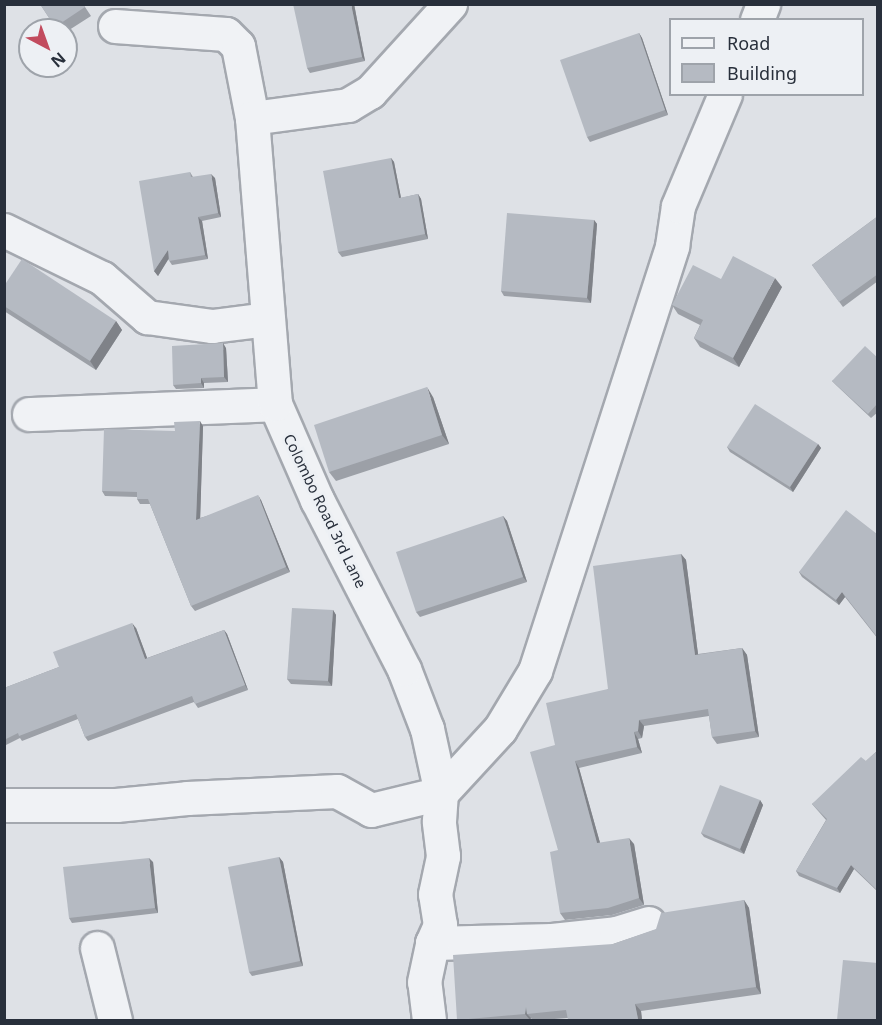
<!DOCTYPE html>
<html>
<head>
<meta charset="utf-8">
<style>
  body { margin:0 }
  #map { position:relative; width:882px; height:1025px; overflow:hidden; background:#dee1e6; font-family:"Noto Sans",sans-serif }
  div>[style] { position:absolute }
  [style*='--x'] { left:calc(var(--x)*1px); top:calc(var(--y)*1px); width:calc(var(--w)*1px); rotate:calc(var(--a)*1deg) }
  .roads { filter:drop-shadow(2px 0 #a4a8af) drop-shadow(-2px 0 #a4a8af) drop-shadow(0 2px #a4a8af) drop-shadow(0 -2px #a4a8af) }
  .minor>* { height:33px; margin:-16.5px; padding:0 16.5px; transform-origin:16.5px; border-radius:16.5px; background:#f0f2f5 }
  .wall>* { inset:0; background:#9ca0a7 }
  .shaded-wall>* { inset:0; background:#7f8288 }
  .building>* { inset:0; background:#b5bac2 }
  span { translate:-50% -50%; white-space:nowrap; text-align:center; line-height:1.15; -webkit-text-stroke:6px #edf0f4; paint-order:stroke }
  .street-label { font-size:15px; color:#282f3b }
  .frame { position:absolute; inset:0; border:6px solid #282f3b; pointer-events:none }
  .legend { position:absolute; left:669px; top:18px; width:195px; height:78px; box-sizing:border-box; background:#edf0f4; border:2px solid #9ea3aa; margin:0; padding:8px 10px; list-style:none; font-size:18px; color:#282f3b }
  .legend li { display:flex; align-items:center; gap:12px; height:30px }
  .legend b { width:30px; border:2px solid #9ea3aa }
  .north { position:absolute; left:18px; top:18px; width:60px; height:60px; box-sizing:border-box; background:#edf0f4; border:2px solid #9ea3aa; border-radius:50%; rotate:139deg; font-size:16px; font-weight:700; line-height:24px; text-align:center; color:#282f3b }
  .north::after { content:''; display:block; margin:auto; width:21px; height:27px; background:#c24b5e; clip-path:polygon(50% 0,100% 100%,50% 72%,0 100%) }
</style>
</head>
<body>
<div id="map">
  <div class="roads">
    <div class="minor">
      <i style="--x:757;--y:20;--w:17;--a:-69"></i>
      <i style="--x:115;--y:26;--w:111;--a:4.1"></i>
      <i style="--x:226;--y:34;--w:17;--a:45"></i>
      <i style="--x:238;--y:46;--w:73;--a:79"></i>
      <i style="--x:4;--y:230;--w:109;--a:26.1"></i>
      <i style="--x:102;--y:278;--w:60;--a:40.9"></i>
      <i style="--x:147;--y:317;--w:66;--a:7.9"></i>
      <i style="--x:212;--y:326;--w:55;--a:-7.3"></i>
      <i style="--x:29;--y:414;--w:246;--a:-2.3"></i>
      <i style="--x:4;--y:805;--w:112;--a:0"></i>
      <i style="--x:116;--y:805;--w:71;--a:-5.6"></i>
      <i style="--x:187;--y:798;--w:150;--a:-2.7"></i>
      <i style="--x:337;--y:791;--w:39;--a:29"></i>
      <i style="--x:371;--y:810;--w:72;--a:-13.7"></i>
      <i style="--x:441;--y:793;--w:87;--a:-47.3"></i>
      <i style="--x:500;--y:729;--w:68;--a:-58.9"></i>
      <i style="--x:535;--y:671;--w:447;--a:-72.1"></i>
      <i style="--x:672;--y:246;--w:40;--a:-81.5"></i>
      <i style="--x:678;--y:206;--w:121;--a:-67.2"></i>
      <i style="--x:432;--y:943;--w:120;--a:-1.4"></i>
      <i style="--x:552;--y:940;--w:64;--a:-6.2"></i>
      <i style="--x:616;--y:933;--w:34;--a:-17"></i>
      <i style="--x:97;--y:948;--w:74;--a:76"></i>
      <i style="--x:429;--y:1020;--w:38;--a:-97"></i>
      <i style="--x:424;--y:982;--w:40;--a:-78"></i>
      <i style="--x:432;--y:943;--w:20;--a:-66"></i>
      <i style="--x:440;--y:925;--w:31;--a:-99"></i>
      <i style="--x:435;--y:894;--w:39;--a:-78"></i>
      <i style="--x:443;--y:856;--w:35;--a:-97"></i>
      <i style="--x:439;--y:821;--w:28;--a:-86"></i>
      <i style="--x:441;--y:793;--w:66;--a:-102.3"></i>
      <i style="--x:427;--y:729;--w:64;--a:-111"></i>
      <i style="--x:404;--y:669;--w:190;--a:-117.2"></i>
      <i style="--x:317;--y:500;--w:105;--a:-113.6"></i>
      <i style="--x:275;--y:404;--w:287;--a:-94.6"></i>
      <i style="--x:252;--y:118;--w:97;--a:-7.7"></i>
      <i style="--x:348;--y:105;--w:26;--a:-31"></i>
      <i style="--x:370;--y:92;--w:119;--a:-47.7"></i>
    </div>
  </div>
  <div class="wall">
    <i style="clip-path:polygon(40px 4px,83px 4px,91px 16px,66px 32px,66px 30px,57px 30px)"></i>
    <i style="clip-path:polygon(354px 4px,365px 61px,310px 73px,307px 68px)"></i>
    <i style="clip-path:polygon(639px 33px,642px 38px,668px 115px,590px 142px,587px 137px)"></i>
    <i style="clip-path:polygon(391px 158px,394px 162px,401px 198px,418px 194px,421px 199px,428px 239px,342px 257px,338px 252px)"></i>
    <i style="clip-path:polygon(190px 172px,193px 177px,215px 178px,221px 217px,202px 221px,208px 259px,172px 265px,168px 259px,158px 276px,154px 271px)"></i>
    <i style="clip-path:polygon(878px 216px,878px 281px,843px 307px,812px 265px)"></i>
    <i style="clip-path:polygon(594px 220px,597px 224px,591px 303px,504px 296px,501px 291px)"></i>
    <i style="clip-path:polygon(4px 286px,116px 321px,122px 330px,96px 370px,4px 311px)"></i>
    <i style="clip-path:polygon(782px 287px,739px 367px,700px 347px,694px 338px,700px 325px,678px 314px,672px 305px)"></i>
    <i style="clip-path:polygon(226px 348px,228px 382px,204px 383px,204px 388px,176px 389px,173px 385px)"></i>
    <i style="clip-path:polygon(878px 358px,878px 412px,871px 418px,836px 385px,832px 381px)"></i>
    <i style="clip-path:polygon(433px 397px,449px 444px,336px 481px,329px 472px)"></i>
    <i style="clip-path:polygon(203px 426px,200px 518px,261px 500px,290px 572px,195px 611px,191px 606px,150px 504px,140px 504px,137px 499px,137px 497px,105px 496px,102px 491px,175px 431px)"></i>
    <i style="clip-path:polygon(818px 444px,821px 448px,793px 492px,730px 452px,727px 447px)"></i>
    <i style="clip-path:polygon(503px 516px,507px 521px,527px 582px,420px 617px,416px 612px)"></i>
    <i style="clip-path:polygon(877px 534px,878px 639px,845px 597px,839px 605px,802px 577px,799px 572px)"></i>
    <i style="clip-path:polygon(681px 554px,686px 560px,698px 654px,742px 648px,747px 655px,759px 737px,717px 744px,712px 737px,709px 716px,644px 726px,642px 738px,638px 739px,642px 753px,579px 768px,600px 843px,634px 844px,644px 905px,612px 915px,565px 920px,560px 913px,558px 850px,555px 745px,608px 689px)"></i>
    <i style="clip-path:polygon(333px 610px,336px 615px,332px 686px,291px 684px,287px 679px)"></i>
    <i style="clip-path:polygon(136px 628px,147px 658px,224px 630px,227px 634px,248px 690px,198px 708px,194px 702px,88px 741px,85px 737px,78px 719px,22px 741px,20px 738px,4px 746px,4px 688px,59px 667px)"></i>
    <i style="clip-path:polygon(878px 750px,878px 892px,854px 869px,840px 893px,799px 876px,796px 871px,826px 820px,812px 804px,866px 761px)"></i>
    <i style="clip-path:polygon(760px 800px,763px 805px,744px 854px,704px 837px,701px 833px)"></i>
    <i style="clip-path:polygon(279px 857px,283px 862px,303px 966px,252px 976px,249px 972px)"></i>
    <i style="clip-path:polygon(153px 862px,158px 913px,72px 923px,69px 918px)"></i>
    <i style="clip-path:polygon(744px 900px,749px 908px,761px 994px,641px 1011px,642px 1020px,568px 1020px,568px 1018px,541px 1020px,532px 1020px,531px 1018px,530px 1020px,457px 1020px,613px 944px)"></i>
  </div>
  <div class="shaded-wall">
    <i style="clip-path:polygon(351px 4px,354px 4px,365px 61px,362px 57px)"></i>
    <i style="clip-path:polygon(639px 33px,642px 38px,668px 115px,665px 110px)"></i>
    <i style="clip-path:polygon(391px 158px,394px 162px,402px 203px,399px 198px)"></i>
    <i style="clip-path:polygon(211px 174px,215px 178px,221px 217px,218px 213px)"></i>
    <i style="clip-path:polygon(418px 194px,421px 199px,428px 239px,425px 234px)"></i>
    <i style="clip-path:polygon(198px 217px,202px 221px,208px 259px,205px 255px)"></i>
    <i style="clip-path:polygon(594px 220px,597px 224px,591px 303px,587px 298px)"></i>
    <i style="clip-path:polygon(168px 250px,171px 255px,158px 276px,154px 271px)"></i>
    <i style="clip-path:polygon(775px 278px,782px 287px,739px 367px,733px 358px)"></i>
    <i style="clip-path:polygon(116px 321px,122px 330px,96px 370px,90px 361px)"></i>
    <i style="clip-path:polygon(223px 343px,226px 348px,228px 382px,224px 377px)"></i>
    <i style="clip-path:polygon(201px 378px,204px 383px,204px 388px,201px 383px)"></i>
    <i style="clip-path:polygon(427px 387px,433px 397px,449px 444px,442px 435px)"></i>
    <i style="clip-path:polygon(200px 421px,203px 426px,200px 525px,196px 520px)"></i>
    <i style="clip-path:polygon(818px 444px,821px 448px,793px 492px,790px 487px)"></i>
    <i style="clip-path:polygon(258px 495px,261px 500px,290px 572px,286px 567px)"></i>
    <i style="clip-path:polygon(503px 516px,507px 521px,527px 582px,523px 577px)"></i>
    <i style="clip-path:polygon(681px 554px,686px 560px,699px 662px,695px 655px)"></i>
    <i style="clip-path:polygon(842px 592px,845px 597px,839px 605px,836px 600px)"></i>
    <i style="clip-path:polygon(333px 610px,336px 615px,332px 686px,328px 681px)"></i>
    <i style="clip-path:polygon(132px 623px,136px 628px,149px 663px,145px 659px)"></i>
    <i style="clip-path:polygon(224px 630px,227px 634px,248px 690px,245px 685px)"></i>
    <i style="clip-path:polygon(742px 648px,747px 655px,759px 737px,755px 731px)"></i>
    <i style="clip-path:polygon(639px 720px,644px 726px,642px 738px,638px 731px)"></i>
    <i style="clip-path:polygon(634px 732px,638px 739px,642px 753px,637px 747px)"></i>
    <i style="clip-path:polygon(575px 761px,579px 768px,602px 850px,597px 843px)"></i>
    <i style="clip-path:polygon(760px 800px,763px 805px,744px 854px,740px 849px)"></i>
    <i style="clip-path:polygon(629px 838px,634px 844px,644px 905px,639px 898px)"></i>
    <i style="clip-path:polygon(279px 857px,283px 862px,303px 966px,300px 961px)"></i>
    <i style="clip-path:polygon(149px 858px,153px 862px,158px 913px,155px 908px)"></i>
    <i style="clip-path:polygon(851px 865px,854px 869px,840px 893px,837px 888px)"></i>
    <i style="clip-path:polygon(744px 900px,749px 908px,761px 994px,756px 987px)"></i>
    <i style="clip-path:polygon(635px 1004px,641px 1011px,642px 1020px,639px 1020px,638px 1019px)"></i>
    <i style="clip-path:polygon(526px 1007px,527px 1014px,531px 1018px,530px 1020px,525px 1014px)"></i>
  </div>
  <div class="building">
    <i style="clip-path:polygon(40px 4px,83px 4px,85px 7px,55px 27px)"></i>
    <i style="clip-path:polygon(293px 4px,351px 4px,362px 57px,307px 68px)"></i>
    <i style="clip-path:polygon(639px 33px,665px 110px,587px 137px,560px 60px)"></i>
    <i style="clip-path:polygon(391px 158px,399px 198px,418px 194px,425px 234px,338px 252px,323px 171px)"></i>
    <i style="clip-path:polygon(190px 172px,191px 177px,211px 174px,218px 213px,198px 217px,205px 255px,169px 261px,168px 250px,154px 271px,139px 181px)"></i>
    <i style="clip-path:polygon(507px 213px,594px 220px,587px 298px,501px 291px)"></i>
    <i style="clip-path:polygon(878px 216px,878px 274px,839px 302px,812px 265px)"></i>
    <i style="clip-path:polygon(733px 256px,775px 278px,733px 358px,694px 338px,703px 320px,672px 305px,693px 265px,721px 279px)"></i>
    <i style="clip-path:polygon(22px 259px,116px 321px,90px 361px,4px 306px,4px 286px)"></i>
    <i style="clip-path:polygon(223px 343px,224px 377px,201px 378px,201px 383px,173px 385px,172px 346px)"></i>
    <i style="clip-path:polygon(865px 346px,878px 358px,878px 403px,868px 414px,832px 381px)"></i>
    <i style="clip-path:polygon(427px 387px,442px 435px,329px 472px,314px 425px)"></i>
    <i style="clip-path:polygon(755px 404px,818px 444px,790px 487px,727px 447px)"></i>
    <i style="clip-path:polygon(200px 421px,196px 520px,258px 495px,286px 567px,191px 606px,148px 499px,137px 499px,137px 492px,102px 491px,104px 429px,175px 431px,174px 422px)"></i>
    <i style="clip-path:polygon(846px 510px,877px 534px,878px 530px,878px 638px,842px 592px,836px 600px,799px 572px)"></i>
    <i style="clip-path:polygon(503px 516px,523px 577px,416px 612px,396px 552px)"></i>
    <i style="clip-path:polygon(681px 554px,695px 655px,742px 648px,755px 731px,712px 737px,708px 709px,639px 720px,638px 731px,634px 732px,637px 747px,575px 761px,597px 843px,629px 838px,639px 898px,608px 908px,560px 913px,550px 852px,558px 850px,530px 752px,555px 745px,546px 703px,608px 689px,593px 566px)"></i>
    <i style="clip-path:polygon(292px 608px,333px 610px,328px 681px,287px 679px)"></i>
    <i style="clip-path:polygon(132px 623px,145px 659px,224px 630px,245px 685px,195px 704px,192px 696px,85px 737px,76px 714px,19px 736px,18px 733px,4px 740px,4px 688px,59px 667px,53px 652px)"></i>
    <i style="clip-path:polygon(878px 750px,878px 891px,851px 865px,837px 888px,796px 871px,827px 819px,812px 804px,861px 757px,866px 761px)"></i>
    <i style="clip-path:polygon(720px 785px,760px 800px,740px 849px,701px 833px)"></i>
    <i style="clip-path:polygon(279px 857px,300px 961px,249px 972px,228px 867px)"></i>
    <i style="clip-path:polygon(149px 858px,155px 908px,69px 918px,63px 867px)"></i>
    <i style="clip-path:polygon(744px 900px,756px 987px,635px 1004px,638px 1019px,628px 1020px,568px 1020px,566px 1010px,527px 1014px,526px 1007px,525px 1014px,457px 1020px,453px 955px,613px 944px,656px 929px,661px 913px)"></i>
    <i style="clip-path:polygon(843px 960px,878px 963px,878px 1020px,837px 1020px)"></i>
  </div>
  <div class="street-label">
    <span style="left:325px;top:511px;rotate:64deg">Colombo Road 3rd Lane</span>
  </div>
  <div class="frame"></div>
  <ul class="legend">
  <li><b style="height:8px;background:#f0f2f5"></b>Road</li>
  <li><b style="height:16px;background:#b5bac2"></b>Building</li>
  </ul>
  <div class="north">N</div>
</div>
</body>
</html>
